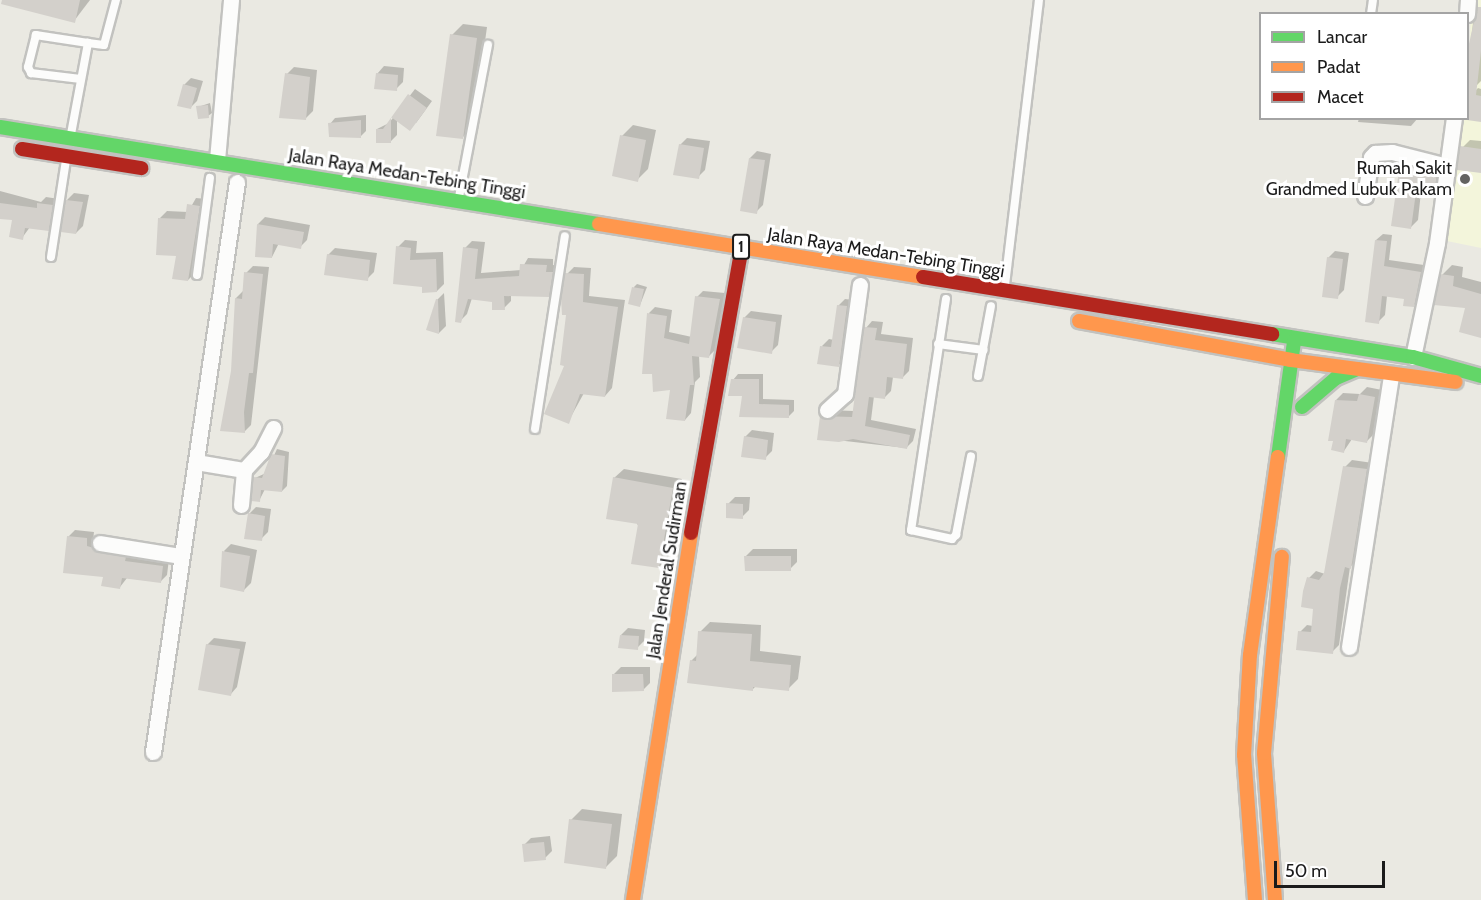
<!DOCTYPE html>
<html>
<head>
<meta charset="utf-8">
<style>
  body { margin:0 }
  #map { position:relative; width:1481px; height:900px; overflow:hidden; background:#eae9e2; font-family:Cabin,sans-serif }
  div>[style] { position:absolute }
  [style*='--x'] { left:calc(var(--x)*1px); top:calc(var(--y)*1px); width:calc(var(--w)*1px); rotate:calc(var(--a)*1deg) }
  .education>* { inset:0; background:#f3f5db }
  .shadow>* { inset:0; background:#0003 }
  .building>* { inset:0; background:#d3d0cb }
  .roads { filter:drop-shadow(2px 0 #c2c2bf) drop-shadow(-2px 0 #c2c2bf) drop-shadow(0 2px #c2c2bf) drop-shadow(0 -2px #c2c2bf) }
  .lane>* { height:8px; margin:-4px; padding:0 4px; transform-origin:4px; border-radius:4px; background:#fcfcfb }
  .street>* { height:15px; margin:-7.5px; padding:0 7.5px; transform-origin:7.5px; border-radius:7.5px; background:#fcfcfb }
  .fast>* { height:14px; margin:-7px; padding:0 7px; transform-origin:7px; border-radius:7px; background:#63d668 }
  .slow>* { height:14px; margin:-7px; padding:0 7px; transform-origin:7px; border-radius:7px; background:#ff974d }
  .jam>* { height:14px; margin:-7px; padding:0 7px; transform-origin:7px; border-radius:7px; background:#b3261e }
  .dots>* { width:16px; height:16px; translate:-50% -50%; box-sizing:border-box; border:3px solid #fff; border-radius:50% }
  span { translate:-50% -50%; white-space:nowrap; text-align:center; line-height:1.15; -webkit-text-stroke:6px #fff; paint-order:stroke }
  .shield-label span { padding:2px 4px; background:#fff; border:2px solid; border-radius:4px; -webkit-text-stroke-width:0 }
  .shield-label { font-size:16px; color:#1b1b1b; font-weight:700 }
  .poi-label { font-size:18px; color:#1b1b1b }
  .right { translate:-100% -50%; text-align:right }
  .street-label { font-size:18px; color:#1b1b1b }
  .legend { position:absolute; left:1259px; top:12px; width:210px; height:108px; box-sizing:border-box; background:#fff; border:2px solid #a4a4a4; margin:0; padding:8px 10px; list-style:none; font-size:18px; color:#1b1b1b }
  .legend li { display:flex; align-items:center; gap:12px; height:30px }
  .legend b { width:30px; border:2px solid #a4a4a4 }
  .scale { position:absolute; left:1274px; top:861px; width:111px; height:27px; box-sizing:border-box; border:3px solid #1b1b1b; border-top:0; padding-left:8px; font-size:18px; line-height:21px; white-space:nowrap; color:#1b1b1b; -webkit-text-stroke:4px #fff; paint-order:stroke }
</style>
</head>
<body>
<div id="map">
  <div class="education">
    <i style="clip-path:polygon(1471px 0,1481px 0,1481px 248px,1442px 240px,1457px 119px,1468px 118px)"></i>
  </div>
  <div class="shadow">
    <i style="clip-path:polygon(19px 0,90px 0,74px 21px)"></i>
    <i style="clip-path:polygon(1481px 12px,1481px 81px,1476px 86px,1468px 66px,1473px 23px)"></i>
    <i style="clip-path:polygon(463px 24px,487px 27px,473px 127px,462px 138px,452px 35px)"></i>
    <i style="clip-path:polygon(384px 66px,404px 68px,403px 82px,396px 89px,377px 74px)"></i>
    <i style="clip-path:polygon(294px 67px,317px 70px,313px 111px,306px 118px,287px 74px)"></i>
    <i style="clip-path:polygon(191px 78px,203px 81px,197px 101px,190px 108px,184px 85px)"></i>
    <i style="clip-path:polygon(1478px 88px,1481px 89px,1481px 121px,1471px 95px)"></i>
    <i style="clip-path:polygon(415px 89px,432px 101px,416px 123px,397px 119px,397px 135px,391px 141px,377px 129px,389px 123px)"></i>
    <i style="clip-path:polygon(210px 103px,212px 113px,208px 116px,198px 107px)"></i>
    <i style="clip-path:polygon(366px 115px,366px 131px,361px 136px,330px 124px,335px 118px)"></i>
    <i style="clip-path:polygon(1359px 118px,1418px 118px,1411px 126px,1358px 122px)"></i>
    <i style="clip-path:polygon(633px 125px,656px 130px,648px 169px,637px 180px,622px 136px)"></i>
    <i style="clip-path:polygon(687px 138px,710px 141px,705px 170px,698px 177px,680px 145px)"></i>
    <i style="clip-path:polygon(1470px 140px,1481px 141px,1481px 172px,1463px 147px)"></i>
    <i style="clip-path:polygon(757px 151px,771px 154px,763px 205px,756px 212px,750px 158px)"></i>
    <i style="clip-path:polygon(1408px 158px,1442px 166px,1440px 186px,1433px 193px,1421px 192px,1418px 220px,1411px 227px,1401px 165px)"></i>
    <i style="clip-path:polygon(0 191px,41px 202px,46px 197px,59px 199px,55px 223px,48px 229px,30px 227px,22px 238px,13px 219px,0 218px)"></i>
    <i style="clip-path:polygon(74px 193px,89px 195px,83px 226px,76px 233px,67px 200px)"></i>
    <i style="clip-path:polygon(196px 198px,206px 199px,195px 273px,188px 280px,160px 218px,167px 211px,188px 212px)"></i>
    <i style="clip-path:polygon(265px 217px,310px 225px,307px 240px,300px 247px,279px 243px,272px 257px,258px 224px)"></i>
    <i style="clip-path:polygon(1383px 234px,1392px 235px,1389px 260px,1424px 265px,1420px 299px,1413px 306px,1406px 298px,1387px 296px,1385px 315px,1378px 322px,1376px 240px)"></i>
    <i style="clip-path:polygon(405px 240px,417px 241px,416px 253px,443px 252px,444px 284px,437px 291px,423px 286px,398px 247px)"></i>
    <i style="clip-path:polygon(472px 241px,485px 242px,481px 273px,521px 270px,528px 258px,553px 259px,553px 265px,559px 266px,556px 289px,549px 296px,511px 294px,511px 301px,504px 308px,494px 301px,472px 298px,467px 314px,460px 321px,465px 248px)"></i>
    <i style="clip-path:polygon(335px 248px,377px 253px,374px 272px,367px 279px,328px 255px)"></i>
    <i style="clip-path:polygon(1335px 251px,1349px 253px,1344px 290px,1337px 297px,1328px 258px)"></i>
    <i style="clip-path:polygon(1452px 265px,1463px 267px,1462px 277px,1481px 282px,1481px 336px,1467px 307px,1442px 275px)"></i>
    <i style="clip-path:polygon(253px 266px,269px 267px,251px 425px,244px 432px,232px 372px,236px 298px,243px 291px,246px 273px)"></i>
    <i style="clip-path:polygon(574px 267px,591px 268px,589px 296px,625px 300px,612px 388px,605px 396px,584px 393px,568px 422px,567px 274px)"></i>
    <i style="clip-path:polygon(637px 284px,647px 287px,640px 305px,634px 287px)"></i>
    <i style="clip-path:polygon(703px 291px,725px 293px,715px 350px,709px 356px,699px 355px,700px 377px,695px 382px,691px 413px,685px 420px,649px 313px,655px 307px,672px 310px,669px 332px,692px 337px,697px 297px)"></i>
    <i style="clip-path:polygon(444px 293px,446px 326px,439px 333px,437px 300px)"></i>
    <i style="clip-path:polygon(845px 299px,853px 300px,845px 358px,838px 366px,822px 346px,829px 339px,834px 340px,838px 306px)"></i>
    <i style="clip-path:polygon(751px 311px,782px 315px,778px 345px,771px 352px,744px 318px)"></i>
    <i style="clip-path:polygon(872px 321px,883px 322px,881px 334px,913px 338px,909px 371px,902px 378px,893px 377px,891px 391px,884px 398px,874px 396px,871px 420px,916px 429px,913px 441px,906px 448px,819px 438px,821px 417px,828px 410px,854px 411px,866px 328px)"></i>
    <i style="clip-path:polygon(738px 374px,763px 374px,763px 399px,794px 400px,794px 411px,788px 417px,741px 415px,744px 394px,733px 380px)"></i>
    <i style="clip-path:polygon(1367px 387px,1382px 390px,1374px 434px,1367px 441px,1352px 439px,1344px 451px,1336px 400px,1343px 393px,1360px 394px)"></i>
    <i style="clip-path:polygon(752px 430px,774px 433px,772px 451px,765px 458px,745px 437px)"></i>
    <i style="clip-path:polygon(277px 449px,289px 452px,287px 486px,282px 491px,265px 489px,259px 501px,255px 478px,266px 473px)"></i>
    <i style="clip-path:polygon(1352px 460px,1373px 463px,1358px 560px,1350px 567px,1339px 645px,1332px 652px,1300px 632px,1307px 625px,1313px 626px,1315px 608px,1309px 578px,1316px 571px,1325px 574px,1345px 467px)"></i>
    <i style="clip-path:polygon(624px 469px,682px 479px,668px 558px,659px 567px,614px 478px)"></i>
    <i style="clip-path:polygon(735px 497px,750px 497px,749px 510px,742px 517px,728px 504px)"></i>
    <i style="clip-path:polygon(256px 507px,271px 509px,268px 532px,261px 539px,249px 514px)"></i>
    <i style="clip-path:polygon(75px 530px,94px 532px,93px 540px,169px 559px,167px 575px,160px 582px,127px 578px,120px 587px,68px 537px)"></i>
    <i style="clip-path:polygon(231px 544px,257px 550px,251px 583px,244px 590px,224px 551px)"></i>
    <i style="clip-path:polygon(753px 549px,797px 549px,797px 562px,790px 569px,746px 556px)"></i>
    <i style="clip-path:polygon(710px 622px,761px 625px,760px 651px,801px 656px,798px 679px,788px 689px,756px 686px,752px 690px,691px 661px,698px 654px,700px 632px)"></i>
    <i style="clip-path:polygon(628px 628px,645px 630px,644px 641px,637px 648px,621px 635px)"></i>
    <i style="clip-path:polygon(214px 638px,246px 642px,237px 687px,230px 695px,207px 645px)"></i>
    <i style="clip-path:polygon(621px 667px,650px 667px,650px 683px,643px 690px,614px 674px)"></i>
    <i style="clip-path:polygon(582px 809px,622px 814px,617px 856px,606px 867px,571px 820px)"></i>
    <i style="clip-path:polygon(550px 836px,552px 851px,545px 858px,524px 845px,531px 838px)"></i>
  </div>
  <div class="building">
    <i style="clip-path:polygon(2px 0,80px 0,75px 23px,1px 4px)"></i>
    <i style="clip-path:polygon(1477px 7px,1481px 7px,1481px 51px,1476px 95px,1481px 96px,1481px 122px,1467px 120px,1467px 53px)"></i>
    <i style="clip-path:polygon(450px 34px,477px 38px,463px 139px,436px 136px)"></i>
    <i style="clip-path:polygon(285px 73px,310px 77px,306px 120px,279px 118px)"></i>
    <i style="clip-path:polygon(376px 73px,398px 75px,397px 91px,374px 89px)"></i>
    <i style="clip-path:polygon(183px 84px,197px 88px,191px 109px,177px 106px)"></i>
    <i style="clip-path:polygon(408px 94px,427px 108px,410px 131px,391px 117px,391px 143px,376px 143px,376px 129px,383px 129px)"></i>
    <i style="clip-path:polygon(208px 105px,209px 118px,198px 119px,196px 106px)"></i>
    <i style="clip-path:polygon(361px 120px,361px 138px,329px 137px,328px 123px)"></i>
    <i style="clip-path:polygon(620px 135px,646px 140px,638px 182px,612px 176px)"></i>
    <i style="clip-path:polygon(679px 144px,704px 148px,699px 179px,673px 175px)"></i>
    <i style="clip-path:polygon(1460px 146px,1481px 149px,1481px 173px,1457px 170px)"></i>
    <i style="clip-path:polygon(749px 158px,765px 160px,757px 214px,740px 211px)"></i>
    <i style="clip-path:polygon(1400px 164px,1437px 173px,1434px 195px,1416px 192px,1411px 229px,1391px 226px)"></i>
    <i style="clip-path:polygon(66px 200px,83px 202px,76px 234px,61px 232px)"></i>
    <i style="clip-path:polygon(0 203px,37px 208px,37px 203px,53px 205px,49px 231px,25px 228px,23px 240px,9px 237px,12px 220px,0 219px)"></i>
    <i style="clip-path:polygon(187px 204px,200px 206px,188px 281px,172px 279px,176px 256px,156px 255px,158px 218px,185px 219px)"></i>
    <i style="clip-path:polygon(257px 224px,304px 232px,301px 249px,273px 244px,272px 258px,255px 257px)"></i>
    <i style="clip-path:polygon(1375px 240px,1387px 241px,1384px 266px,1421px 272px,1414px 307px,1403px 306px,1404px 299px,1382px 296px,1379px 324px,1365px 322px)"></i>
    <i style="clip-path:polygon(396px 246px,411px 248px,410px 260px,436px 259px,437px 292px,422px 293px,422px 287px,393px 284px)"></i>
    <i style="clip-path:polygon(463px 247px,478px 249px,475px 279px,519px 276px,520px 264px,547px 265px,546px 272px,553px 272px,549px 297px,504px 296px,505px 310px,492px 310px,492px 302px,468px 299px,461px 323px,455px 322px)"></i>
    <i style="clip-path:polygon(327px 254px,370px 260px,368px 281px,324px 275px)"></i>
    <i style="clip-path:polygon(1327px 257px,1343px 259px,1338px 299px,1322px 297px)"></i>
    <i style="clip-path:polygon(244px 272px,263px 274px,253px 373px,249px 373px,244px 412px,245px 433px,220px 431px,231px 371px,235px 298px,242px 299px)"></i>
    <i style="clip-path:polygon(565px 273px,584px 274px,583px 302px,618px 307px,605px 397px,580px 394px,569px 424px,544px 414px,564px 366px,560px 365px,566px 315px,562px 315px,561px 298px)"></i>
    <i style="clip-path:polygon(1440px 274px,1454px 276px,1453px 286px,1481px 294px,1481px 338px,1459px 332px,1465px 308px,1434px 305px)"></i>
    <i style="clip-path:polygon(632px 287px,644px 289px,640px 307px,628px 304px)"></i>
    <i style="clip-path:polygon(695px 296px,720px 299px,709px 358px,692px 356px,694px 385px,690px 385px,685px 421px,666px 419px,670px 390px,653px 392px,652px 374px,642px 374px,647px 313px,667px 316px,664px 338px,689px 344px)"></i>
    <i style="clip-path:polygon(436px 299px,438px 299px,439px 334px,426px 330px)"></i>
    <i style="clip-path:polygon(837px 305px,847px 306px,839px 367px,817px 364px,820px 346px,831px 347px)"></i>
    <i style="clip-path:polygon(743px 317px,776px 322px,772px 354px,737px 348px)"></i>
    <i style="clip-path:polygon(864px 327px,877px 328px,875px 340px,907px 344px,903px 379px,887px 377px,885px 399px,869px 397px,865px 426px,910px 435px,907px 449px,853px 439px,839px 442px,817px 440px,820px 416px,852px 417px)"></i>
    <i style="clip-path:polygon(731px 379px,759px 379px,759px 404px,789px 405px,789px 418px,739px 417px,742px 396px,728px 396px)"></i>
    <i style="clip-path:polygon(1359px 394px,1375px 397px,1367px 443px,1346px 439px,1344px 453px,1331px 450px,1333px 441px,1328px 441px,1335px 400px,1357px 401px)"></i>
    <i style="clip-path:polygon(744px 436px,768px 440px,766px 460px,741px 457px)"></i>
    <i style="clip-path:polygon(271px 454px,285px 456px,282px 492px,261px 490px,260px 502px,251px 501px,253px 477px,262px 478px)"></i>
    <i style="clip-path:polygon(1343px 466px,1367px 469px,1351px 569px,1345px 567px,1340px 588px,1333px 654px,1296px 650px,1298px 631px,1311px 632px,1313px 609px,1301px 607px,1303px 591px,1307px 577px,1319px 580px,1324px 573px)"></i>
    <i style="clip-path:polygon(613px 477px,673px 488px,659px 568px,631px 564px,638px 524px,606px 519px)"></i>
    <i style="clip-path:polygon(726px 503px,743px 504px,743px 519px,726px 518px)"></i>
    <i style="clip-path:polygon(248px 513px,265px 516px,262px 541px,244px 539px)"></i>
    <i style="clip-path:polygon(67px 536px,87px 538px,87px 546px,126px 557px,125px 561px,163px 566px,161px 583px,122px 578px,120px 589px,101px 586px,103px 577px,63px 573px)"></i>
    <i style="clip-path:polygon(222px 551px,250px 556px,244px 592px,220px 587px)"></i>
    <i style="clip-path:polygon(744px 556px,791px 556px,791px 571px,745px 571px)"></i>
    <i style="clip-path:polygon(698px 631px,752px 634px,750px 661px,791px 665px,789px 691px,753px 687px,753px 691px,687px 683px,690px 660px,696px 661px)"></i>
    <i style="clip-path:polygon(620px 635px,639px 636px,638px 650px,618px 648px)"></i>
    <i style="clip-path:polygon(206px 644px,240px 649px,231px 696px,198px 690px)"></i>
    <i style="clip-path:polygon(612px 674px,643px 674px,644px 691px,612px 692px)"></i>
    <i style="clip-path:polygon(569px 819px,612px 824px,606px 869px,564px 863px)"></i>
    <i style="clip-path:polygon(544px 842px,546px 860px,524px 862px,522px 844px)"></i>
  </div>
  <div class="roads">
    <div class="lane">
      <i style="--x:1371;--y:14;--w:14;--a:-82"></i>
      <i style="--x:88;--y:43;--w:16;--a:7"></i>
      <i style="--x:104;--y:45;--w:47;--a:-75.1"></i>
      <i style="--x:71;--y:134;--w:93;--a:-79.4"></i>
      <i style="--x:88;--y:43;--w:53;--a:-171.3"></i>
      <i style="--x:36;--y:35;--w:33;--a:104"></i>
      <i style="--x:28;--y:67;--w:7;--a:63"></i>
      <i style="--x:31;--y:73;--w:50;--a:6.8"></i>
      <i style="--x:459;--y:197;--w:155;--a:-79.2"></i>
      <i style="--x:51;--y:257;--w:98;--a:-81.2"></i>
      <i style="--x:197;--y:275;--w:98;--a:-82.4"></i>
      <i style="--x:1005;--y:285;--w:287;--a:-83.2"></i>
      <i style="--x:946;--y:299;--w:234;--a:98.6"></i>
      <i style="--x:911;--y:530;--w:42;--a:12.4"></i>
      <i style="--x:952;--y:539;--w:6;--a:-45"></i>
      <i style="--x:956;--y:535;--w:80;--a:-79.2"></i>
      <i style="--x:938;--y:344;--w:46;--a:7.4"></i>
      <i style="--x:978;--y:376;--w:71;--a:-79.5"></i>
      <i style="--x:535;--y:429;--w:195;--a:-81.2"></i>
    </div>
    <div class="street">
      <i style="--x:1467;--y:14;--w:14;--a:-86"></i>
      <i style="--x:217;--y:160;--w:161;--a:-85"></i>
      <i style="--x:1365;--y:196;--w:39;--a:-81"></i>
      <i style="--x:1371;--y:157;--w:6;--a:-45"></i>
      <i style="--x:1375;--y:153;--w:17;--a:-3"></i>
      <i style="--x:1392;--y:152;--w:57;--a:14.3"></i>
      <i style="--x:1413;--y:357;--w:116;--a:-78.1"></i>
      <i style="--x:1437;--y:243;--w:126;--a:-82.3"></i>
      <i style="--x:827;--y:410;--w:24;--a:-42"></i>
      <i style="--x:845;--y:394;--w:110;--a:-82.2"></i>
      <i style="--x:196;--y:462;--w:49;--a:9.5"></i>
      <i style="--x:244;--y:470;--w:25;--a:-47"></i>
      <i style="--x:261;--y:452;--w:27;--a:-63"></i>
      <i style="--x:241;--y:505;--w:35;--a:-85"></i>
      <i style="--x:100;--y:543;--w:81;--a:9.2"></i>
      <i style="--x:1349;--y:647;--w:275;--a:-81.2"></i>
      <i style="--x:153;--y:752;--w:576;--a:-81.62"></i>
    </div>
    <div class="fast">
      <i style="--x:0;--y:127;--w:607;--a:9.2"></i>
      <i style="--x:1272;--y:334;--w:143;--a:9.3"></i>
      <i style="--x:1413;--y:357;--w:71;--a:15.6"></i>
      <i style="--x:1302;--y:407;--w:45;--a:-40.5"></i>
      <i style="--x:1336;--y:378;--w:23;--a:-23"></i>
      <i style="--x:1278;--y:457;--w:117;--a:-82.1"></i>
    </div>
    <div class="slow">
      <i style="--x:599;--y:224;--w:328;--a:9.3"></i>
      <i style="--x:1079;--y:321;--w:216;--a:10.4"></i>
      <i style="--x:1291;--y:360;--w:166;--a:7.6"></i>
      <i style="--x:633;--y:900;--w:372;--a:-81"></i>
      <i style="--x:1255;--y:900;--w:145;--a:-94.3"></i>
      <i style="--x:1244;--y:755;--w:100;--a:-86.6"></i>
      <i style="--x:1250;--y:655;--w:200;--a:-82"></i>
      <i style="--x:1275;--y:900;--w:147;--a:-94.3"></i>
      <i style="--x:1264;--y:753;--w:197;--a:-84.8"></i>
    </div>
    <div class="jam">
      <i style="--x:22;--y:149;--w:121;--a:9.1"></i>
      <i style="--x:923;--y:277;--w:354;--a:9.3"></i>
      <i style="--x:691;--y:533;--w:290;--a:-79.9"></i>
    </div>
  </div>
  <div class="dots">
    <i style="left:1465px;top:179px;background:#636361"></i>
  </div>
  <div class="shield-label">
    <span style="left:741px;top:247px">1</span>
  </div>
  <div class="poi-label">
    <span class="right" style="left:1452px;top:179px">Rumah Sakit<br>Grandmed Lubuk Pakam</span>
  </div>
  <div class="street-label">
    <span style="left:407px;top:174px;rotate:9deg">Jalan Raya Medan-Tebing Tinggi</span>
    <span style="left:886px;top:253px;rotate:9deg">Jalan Raya Medan-Tebing Tinggi</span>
    <span style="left:667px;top:570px;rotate:-81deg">Jalan Jenderal Sudirman</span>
  </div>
  <ul class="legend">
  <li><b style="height:8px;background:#63d668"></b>Lancar</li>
  <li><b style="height:8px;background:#ff974d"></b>Padat</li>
  <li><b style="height:8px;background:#b3261e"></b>Macet</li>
  </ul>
  <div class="scale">50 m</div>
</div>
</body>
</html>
